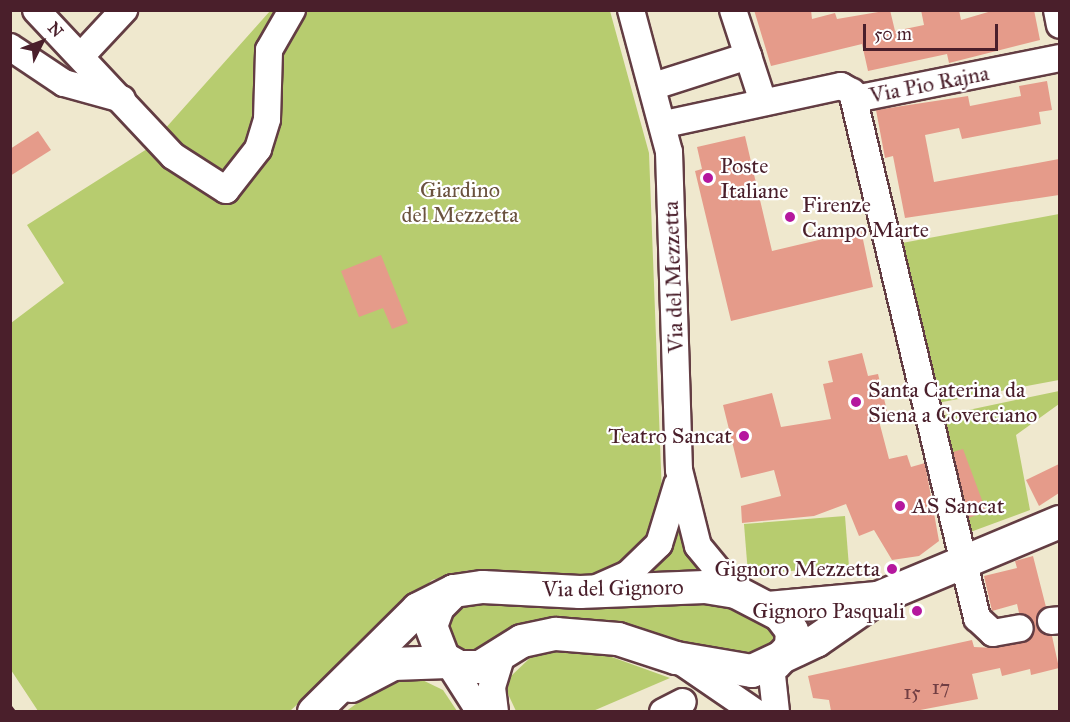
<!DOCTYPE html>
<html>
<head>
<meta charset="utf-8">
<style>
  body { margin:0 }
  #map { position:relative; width:1070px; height:722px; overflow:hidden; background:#efe8ce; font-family:"IM FELL Great Primer",serif }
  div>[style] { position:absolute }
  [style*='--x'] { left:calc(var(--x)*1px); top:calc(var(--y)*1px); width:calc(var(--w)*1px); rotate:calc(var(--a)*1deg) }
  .green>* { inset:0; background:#b7cc6f }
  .building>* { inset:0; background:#e59b8a }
  .roads { filter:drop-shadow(2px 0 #633d43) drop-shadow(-2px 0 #633d43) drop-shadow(0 2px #633d43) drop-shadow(0 -2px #633d43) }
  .minor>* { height:26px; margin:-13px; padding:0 13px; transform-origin:13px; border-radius:13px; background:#fff }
  .major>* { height:32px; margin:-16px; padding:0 16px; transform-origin:16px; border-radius:16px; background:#fff }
  .rail>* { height:4.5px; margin-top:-2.25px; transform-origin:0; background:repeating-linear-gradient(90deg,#4a1f2b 0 9px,transparent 0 13.5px) }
  .dots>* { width:16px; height:16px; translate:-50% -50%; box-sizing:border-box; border:3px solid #fff; border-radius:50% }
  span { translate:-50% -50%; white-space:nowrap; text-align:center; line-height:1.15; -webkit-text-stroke:4.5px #fff; paint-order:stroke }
  .number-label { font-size:20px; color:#713e43 }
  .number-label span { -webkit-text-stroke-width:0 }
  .street-label { font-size:22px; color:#4a1f2b }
  .poi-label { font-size:22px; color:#4a1f2b }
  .left { translate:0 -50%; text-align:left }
  .right { translate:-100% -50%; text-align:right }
  .park-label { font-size:22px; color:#6b533f }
  .frame { position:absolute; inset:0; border:12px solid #4a1f2b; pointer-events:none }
  .north { position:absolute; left:12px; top:12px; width:60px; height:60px; -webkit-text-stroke:4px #fff; paint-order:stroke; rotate:48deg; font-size:16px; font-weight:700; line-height:24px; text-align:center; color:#4a1f2b }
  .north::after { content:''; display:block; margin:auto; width:21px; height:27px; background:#4a1f2b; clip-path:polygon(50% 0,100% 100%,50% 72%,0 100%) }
  .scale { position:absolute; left:863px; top:24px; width:135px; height:27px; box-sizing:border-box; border:3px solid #4a1f2b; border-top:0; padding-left:8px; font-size:18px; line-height:21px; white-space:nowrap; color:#4a1f2b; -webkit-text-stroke:4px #fff; paint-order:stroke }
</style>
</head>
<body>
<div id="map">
  <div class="green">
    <i style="clip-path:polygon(270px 11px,610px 11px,649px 153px,662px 495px,658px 522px,631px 556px,590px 575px,469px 570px,432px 580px,290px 711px,38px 711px,11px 670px,11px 323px,64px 283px,27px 225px,147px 149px)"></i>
    <i style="clip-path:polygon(1059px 214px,1059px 380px,937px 403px,902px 243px)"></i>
    <i style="clip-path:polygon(1059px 391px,1059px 404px,1016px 435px,1030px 510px,965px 534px,940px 416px)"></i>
    <i style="clip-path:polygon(845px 516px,849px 567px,748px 574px,744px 524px)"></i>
    <i style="clip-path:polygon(677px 527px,683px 528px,717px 577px,630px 582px)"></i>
    <i style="clip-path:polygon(664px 596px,741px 609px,774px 627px,778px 640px,768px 656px,714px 652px,573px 620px,528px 623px,477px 654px,456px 651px,442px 615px,464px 600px)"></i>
    <i style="clip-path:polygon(555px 652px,609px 656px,670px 678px,593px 711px,516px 711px,507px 692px,510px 677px,531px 657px)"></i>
    <i style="clip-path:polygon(414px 676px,443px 690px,457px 711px,345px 712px,390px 679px)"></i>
  </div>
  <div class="building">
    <i style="clip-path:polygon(754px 10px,811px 10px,812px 19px,835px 13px,837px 19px,890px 10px,895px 31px,924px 25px,921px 10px,959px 10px,961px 20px,995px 10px,1034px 10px,1040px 40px,949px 63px,947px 54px,868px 71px,862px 44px,771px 66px)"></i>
    <i style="clip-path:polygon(1047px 81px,1052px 110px,1039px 112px,1041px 124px,962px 139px,959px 128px,925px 135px,934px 182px,1059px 159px,1059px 195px,905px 218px,893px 156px,885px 158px,876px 110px,968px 96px,970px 106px,1021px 96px,1019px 86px)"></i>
    <i style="clip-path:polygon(38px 131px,51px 150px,10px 176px,10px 149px)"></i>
    <i style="clip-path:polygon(745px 136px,772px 251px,861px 230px,873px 287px,731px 321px,695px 171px,702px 169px,697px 147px)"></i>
    <i style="clip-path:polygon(381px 255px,408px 323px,392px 329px,383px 308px,359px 317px,341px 271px)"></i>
    <i style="clip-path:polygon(862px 353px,868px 376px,878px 374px,889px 419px,879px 421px,889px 459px,907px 455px,911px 467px,925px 463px,939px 541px,919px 556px,892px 560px,874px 530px,859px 536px,846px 504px,814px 516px,742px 523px,741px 506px,781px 496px,774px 470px,741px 478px,723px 405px,772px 393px,781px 427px,831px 419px,823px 384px,833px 382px,828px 361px)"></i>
    <i style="clip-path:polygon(963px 449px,986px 511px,969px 518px,953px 452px)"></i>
    <i style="clip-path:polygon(1059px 464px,1059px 493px,1039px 506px,1026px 480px)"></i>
    <i style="clip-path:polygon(1033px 556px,1046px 607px,1036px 623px,1052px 636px,1059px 668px,1031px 675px,1030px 669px,1002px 676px,1000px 668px,972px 674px,978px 699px,915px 711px,831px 711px,829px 700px,813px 698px,808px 676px,972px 640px,974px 647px,995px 648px,1029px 640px,1032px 619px,1019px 613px,1017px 604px,992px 611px,984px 576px,1017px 568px,1015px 561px)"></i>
  </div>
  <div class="roads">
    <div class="minor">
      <i style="--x:36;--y:10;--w:200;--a:46.8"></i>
      <i style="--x:173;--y:156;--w:63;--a:32.7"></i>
      <i style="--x:226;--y:190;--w:52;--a:-52"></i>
      <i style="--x:258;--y:149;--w:31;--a:-73"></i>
      <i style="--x:267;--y:119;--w:69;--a:-88.3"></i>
      <i style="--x:269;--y:50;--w:46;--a:-60.1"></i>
      <i style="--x:631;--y:10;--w:147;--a:75"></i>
      <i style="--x:669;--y:152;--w:318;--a:88.2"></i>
      <i style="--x:679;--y:470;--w:78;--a:76"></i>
      <i style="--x:698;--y:546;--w:60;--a:50.4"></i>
      <i style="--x:733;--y:10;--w:97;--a:71.9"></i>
      <i style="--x:1057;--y:10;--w:15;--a:79"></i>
      <i style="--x:10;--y:47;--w:65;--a:33.7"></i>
      <i style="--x:64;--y:83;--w:60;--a:15.4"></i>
      <i style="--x:82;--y:55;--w:62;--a:-47"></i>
      <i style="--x:654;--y:86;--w:99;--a:-17.7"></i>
      <i style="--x:855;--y:99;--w:209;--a:-11.3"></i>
      <i style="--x:665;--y:124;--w:180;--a:-12.2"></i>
      <i style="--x:841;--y:86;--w:13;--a:29"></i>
      <i style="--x:852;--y:92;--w:541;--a:76.63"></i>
      <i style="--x:977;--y:618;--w:22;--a:43"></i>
      <i style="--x:993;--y:633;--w:27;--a:-10"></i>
      <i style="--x:597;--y:588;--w:34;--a:-24"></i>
      <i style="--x:628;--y:574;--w:43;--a:-44.1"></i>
      <i style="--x:659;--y:544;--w:62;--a:-73"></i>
      <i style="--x:1051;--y:621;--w:9;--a:-6"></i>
      <i style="--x:676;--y:658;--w:96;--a:34.4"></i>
      <i style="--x:448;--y:662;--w:59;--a:57.4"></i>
      <i style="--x:771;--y:666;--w:46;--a:83.8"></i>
      <i style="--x:495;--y:712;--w:25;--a:-97"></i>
      <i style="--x:492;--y:687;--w:34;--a:-73"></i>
      <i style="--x:663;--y:712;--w:22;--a:-27"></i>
    </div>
    <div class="major">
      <i style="--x:454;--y:591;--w:23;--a:135"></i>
      <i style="--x:438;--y:607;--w:20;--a:110"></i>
      <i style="--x:431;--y:626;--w:34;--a:69"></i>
      <i style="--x:443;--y:658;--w:18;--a:29"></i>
      <i style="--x:459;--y:667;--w:21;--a:0"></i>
      <i style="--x:480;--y:667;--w:49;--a:-31.8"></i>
      <i style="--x:522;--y:641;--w:35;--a:-12"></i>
      <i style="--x:556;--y:634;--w:62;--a:4.6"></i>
      <i style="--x:618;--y:639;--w:61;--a:18.1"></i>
      <i style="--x:676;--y:658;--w:77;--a:9.7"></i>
      <i style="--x:752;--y:671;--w:71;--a:-25.1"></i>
      <i style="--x:816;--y:641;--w:75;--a:-34.7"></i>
      <i style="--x:878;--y:598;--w:197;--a:-22.7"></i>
      <i style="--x:768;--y:608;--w:107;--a:-5.3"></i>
      <i style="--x:351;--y:686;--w:47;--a:-27.6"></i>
      <i style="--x:393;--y:664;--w:55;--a:-2.1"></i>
      <i style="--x:314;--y:712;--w:146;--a:-44.7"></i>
      <i style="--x:418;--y:609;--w:40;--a:-26.6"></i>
      <i style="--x:454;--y:591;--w:29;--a:-8"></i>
      <i style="--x:483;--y:587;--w:97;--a:3"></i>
      <i style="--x:580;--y:592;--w:125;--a:-2.3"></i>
      <i style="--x:705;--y:587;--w:31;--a:9"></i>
      <i style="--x:736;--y:592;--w:50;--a:27.6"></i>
      <i style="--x:780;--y:615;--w:20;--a:53"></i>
      <i style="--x:792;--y:631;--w:16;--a:94"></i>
      <i style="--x:791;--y:647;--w:23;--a:133"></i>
    </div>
  </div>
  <div class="rail">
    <i style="--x:10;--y:707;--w:6;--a:51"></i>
  </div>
  <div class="dots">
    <i style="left:708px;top:178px;background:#b5179e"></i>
    <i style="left:790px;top:217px;background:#b5179e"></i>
    <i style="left:856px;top:402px;background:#b5179e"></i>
    <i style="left:744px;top:436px;background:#b5179e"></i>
    <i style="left:900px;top:506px;background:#b5179e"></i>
    <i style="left:892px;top:569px;background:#b5179e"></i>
    <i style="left:917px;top:611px;background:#b5179e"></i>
  </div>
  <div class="number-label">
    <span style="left:941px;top:687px">17</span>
    <span style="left:912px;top:692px">15</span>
  </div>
  <div class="street-label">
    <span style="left:929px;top:84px;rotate:-11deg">Via Pio Rajna</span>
    <span style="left:673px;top:277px;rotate:-92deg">Via del Mezzetta</span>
    <span style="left:613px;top:588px;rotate:-1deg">Via del Gignoro</span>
  </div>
  <div class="poi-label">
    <span class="left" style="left:720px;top:178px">Poste<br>Italiane</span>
    <span class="left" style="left:802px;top:217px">Firenze<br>Campo Marte</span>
    <span class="left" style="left:868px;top:402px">Santa Caterina da<br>Siena a Coverciano</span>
    <span class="right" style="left:732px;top:436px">Teatro Sancat</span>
    <span class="left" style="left:912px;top:506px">AS Sancat</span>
    <span class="right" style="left:880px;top:569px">Gignoro Mezzetta</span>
    <span class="right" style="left:905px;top:611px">Gignoro Pasquali</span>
  </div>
  <div class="park-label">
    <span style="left:460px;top:202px">Giardino<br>del Mezzetta</span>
  </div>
  <div class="frame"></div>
  <div class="north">N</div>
  <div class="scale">50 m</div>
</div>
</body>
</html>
